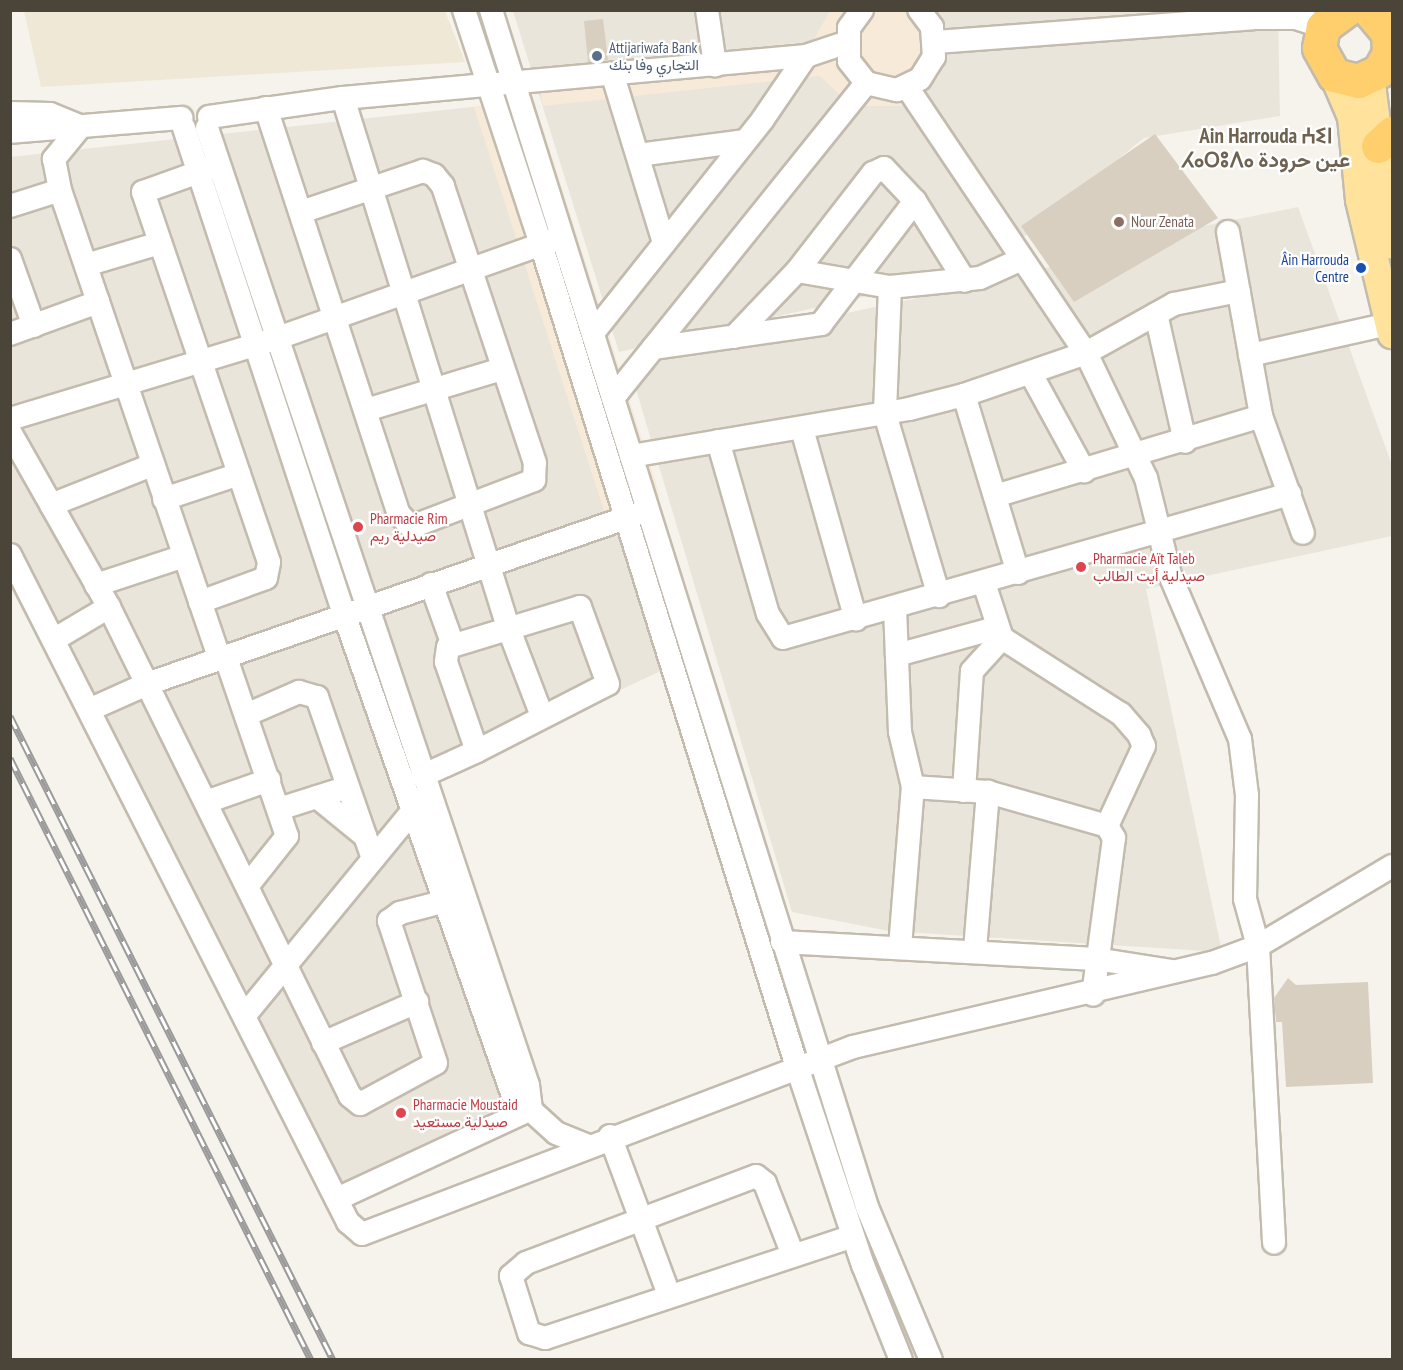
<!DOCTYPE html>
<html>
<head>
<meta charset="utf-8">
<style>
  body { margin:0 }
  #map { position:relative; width:1403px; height:1370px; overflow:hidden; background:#f6f3ec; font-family:"PT Sans Narrow",Vazirmatn,"Noto Sans Tifinagh",sans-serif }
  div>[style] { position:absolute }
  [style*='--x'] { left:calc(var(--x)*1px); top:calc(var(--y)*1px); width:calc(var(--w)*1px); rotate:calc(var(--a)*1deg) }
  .residential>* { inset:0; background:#eae5da }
  .commercial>* { inset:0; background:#f7ead8 }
  .education>* { inset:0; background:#efe8d6 }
  .building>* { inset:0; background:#d8cfc1 }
  .roads { filter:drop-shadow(2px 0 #c2bbae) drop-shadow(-2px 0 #c2bbae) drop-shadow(0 2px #c2bbae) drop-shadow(0 -2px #c2bbae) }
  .minor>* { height:22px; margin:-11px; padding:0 11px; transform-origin:11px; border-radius:11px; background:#fff }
  .major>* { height:28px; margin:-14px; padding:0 14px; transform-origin:14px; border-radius:14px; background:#ffe39c }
  .highway>* { height:33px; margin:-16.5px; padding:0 16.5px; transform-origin:16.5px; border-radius:16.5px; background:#ffcf6e }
  .rail>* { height:7px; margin-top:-3.5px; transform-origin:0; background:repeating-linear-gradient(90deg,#fff 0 14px,#9a9a9a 0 28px); box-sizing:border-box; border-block:2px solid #9a9a9a }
  .dots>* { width:16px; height:16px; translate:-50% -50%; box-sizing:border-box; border:3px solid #fff; border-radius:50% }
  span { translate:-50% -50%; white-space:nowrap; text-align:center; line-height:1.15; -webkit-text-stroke:4.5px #fff; paint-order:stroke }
  .service-label { font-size:15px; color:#4e5e75 }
  .left { translate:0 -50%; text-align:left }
  .education-label { font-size:15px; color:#785e54 }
  .transit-label { font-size:15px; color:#164399 }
  .right { translate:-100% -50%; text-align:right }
  .health-label { font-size:15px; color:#be3a42 }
  .district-label { font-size:21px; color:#6e6250; font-weight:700 }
  .frame { position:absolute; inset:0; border:12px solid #4b4439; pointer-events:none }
</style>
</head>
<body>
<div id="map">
  <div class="residential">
    <i style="clip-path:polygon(513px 11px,1278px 11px,1280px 116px,1144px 138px,983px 270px,619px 352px)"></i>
    <i style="clip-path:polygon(481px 106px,665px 669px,424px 782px,516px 1100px,330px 1189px,11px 575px,10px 157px)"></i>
    <i style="clip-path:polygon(1298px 207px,1392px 465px,1392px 536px,1146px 589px,1222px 952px,889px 931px,792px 912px,627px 359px,999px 281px,1179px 231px)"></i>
  </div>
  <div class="commercial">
    <i style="clip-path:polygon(830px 11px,933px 11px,946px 28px,950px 51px,939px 77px,907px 106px,862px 106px,839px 94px,820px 76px,543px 106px,537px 72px,813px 41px)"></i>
    <i style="clip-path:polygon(533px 97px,660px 496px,604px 511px,474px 107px)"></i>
  </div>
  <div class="education">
    <i style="clip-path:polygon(24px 11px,445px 11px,465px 62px,41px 87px)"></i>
  </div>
  <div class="building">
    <i style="clip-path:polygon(603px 19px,608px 60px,588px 62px,584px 21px)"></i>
    <i style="clip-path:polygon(1155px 134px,1218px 218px,1074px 302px,1021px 226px)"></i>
    <i style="clip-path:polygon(1288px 978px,1296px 985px,1368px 982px,1373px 1083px,1286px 1087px,1282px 1022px,1276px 1022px,1274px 998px)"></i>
  </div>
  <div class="roads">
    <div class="minor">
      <i style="--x:464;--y:10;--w:246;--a:71.8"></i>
      <i style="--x:541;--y:244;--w:862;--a:72.72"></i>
      <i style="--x:797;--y:1067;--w:209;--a:71.6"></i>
      <i style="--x:863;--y:1265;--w:102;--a:68.2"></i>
      <i style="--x:491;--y:10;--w:1255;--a:72.56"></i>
      <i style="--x:867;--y:1207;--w:166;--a:67.3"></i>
      <i style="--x:707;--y:10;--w:56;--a:81.7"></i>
      <i style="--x:862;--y:10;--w:22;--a:126"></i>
      <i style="--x:849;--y:28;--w:33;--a:90"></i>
      <i style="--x:849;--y:61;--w:28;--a:52"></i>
      <i style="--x:866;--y:83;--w:32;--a:13"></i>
      <i style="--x:897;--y:90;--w:25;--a:-26"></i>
      <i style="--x:920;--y:79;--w:26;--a:-58"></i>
      <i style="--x:934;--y:57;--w:30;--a:-94"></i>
      <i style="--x:932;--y:27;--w:21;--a:-127"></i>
      <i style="--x:936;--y:42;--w:318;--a:-4.3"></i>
      <i style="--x:1253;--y:18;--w:43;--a:0"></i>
      <i style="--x:1296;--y:18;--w:28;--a:18"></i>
      <i style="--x:613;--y:76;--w:175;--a:73"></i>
      <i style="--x:907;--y:87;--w:321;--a:56.1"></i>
      <i style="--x:1086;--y:353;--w:139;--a:64.4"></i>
      <i style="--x:1146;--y:478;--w:100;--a:76.1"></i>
      <i style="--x:1170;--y:575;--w:178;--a:66.9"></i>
      <i style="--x:1240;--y:739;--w:56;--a:82.9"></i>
      <i style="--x:1247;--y:795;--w:104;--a:91.1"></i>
      <i style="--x:1245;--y:899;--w:49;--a:74.5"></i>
      <i style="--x:1258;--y:946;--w:297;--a:86.9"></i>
      <i style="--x:343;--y:98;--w:554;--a:72.68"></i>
      <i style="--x:508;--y:627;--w:95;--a:69.1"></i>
      <i style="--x:266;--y:108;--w:427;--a:71.9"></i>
      <i style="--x:399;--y:514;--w:18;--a:47"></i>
      <i style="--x:411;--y:527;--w:132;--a:-20.9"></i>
      <i style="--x:534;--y:480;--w:17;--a:-87"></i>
      <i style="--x:535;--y:463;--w:292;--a:-108.4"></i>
      <i style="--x:443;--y:186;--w:14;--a:-129"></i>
      <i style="--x:434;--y:175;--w:12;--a:-160"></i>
      <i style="--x:423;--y:171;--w:129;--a:161.4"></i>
      <i style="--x:10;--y:113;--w:40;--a:1.4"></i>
      <i style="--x:50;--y:114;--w:29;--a:22"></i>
      <i style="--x:209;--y:117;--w:135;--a:-8.1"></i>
      <i style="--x:343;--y:98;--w:465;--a:-5.2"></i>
      <i style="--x:806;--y:56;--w:41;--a:-18.4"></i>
      <i style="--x:81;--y:126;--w:43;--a:129.3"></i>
      <i style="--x:54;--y:159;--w:32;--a:79"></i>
      <i style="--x:60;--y:190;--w:496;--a:71.2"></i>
      <i style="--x:184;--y:128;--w:512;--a:71.78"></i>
      <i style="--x:344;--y:614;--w:508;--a:70.67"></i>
      <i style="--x:512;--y:1093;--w:59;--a:42.3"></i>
      <i style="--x:556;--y:1133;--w:32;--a:22"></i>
      <i style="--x:207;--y:128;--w:1009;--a:71.46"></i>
      <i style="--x:528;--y:1085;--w:24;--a:83"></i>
      <i style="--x:10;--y:132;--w:172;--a:-4.7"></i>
      <i style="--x:638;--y:155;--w:108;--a:-7.5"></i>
      <i style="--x:10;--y:206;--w:52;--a:-17.7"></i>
      <i style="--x:1228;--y:232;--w:187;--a:79.8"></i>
      <i style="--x:1261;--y:416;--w:124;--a:70.3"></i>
      <i style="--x:10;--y:259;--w:71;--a:70.3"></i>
      <i style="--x:86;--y:265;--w:77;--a:-16.6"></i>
      <i style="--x:797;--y:271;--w:94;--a:9.8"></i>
      <i style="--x:890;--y:287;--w:90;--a:-5.7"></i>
      <i style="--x:980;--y:278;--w:46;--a:-24.3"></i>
      <i style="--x:890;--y:287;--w:127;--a:92.3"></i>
      <i style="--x:885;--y:414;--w:190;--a:73.5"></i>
      <i style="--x:1156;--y:314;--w:131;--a:77.2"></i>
      <i style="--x:593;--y:333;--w:273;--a:-51.5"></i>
      <i style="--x:763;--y:119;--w:76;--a:-55.7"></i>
      <i style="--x:10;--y:334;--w:94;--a:-20"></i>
      <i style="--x:734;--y:337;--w:91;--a:-46.3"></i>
      <i style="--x:797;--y:271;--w:124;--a:-52.2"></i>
      <i style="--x:873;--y:173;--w:12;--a:-24"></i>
      <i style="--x:884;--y:168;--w:45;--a:46.8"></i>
      <i style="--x:915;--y:201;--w:94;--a:58"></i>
      <i style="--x:653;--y:348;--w:170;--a:-8.1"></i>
      <i style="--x:821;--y:324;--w:155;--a:-52.6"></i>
      <i style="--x:1250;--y:355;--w:142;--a:-12.6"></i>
      <i style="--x:1031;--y:374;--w:111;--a:61.3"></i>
      <i style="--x:964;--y:395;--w:186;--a:73.1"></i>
      <i style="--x:613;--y:398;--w:404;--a:-51.2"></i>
      <i style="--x:366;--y:410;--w:142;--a:-16.8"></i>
      <i style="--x:10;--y:419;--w:280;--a:-16.8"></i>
      <i style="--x:278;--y:338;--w:295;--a:-19.6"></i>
      <i style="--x:802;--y:429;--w:198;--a:74.2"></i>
      <i style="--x:10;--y:432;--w:201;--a:60.5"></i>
      <i style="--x:109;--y:607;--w:545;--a:63.76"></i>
      <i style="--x:350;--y:1096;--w:13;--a:39"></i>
      <i style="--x:360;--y:1104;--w:86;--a:-28.3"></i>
      <i style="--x:436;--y:1063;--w:150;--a:-108.3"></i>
      <i style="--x:389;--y:921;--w:14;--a:-36"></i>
      <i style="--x:400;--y:913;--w:43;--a:-14.7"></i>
      <i style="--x:718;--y:441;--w:180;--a:73.9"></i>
      <i style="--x:768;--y:614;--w:28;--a:58"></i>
      <i style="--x:783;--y:638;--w:527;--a:-15.86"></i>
      <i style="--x:631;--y:456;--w:282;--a:-9.6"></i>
      <i style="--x:909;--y:409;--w:57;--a:-14.3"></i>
      <i style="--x:964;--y:395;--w:129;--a:-19"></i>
      <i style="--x:1086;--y:353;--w:101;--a:-29.1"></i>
      <i style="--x:1174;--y:304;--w:66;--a:-11.3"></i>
      <i style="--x:995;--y:496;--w:278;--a:-16.7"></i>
      <i style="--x:164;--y:499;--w:79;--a:-18.4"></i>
      <i style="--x:51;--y:505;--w:109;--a:-21.6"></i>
      <i style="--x:10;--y:555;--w:748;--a:63.13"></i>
      <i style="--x:348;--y:1222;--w:18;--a:41"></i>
      <i style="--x:362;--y:1234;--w:525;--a:-20.85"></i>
      <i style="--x:853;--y:1047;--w:369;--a:-13.2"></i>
      <i style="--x:1212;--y:963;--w:49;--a:-20.3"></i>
      <i style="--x:1258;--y:946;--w:156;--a:-30.8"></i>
      <i style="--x:984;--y:583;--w:58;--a:71.9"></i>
      <i style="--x:1002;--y:638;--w:141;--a:32.6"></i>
      <i style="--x:1121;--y:714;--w:28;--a:49"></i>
      <i style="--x:1139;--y:735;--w:12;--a:66"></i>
      <i style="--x:1144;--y:746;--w:88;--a:114.8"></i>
      <i style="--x:431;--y:584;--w:65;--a:70.2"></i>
      <i style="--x:96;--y:585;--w:93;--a:-18.2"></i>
      <i style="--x:200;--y:602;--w:70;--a:-20"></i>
      <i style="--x:266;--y:578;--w:16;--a:-79"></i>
      <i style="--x:269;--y:562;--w:391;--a:-108.8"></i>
      <i style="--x:143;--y:192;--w:74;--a:-19.7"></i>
      <i style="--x:895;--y:608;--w:124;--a:87.7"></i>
      <i style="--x:900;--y:732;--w:57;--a:76.7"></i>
      <i style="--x:913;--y:787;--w:75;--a:3.8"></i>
      <i style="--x:988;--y:792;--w:124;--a:15.9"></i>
      <i style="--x:1107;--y:826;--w:14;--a:60"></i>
      <i style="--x:1114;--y:838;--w:158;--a:97.6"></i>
      <i style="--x:55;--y:639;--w:63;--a:-30.7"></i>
      <i style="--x:897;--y:655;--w:103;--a:-15.3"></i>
      <i style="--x:226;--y:658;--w:188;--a:71.1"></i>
      <i style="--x:287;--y:836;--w:63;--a:128.5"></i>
      <i style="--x:91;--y:709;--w:61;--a:-24.1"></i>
      <i style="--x:147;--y:684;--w:522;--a:-19.13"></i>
      <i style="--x:246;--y:715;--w:58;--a:-23.5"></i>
      <i style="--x:299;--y:692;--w:19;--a:16"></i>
      <i style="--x:317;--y:697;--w:171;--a:70.9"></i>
      <i style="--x:422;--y:776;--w:60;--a:-24.4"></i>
      <i style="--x:477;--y:751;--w:147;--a:-27.1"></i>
      <i style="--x:608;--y:684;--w:82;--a:-110"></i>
      <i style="--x:580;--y:607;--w:138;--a:163.1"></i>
      <i style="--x:448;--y:647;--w:15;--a:98"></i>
      <i style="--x:446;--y:662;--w:94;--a:70.8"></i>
      <i style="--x:964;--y:791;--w:120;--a:-86.2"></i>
      <i style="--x:972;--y:671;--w:45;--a:-47.7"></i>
      <i style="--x:317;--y:797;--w:62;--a:39.1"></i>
      <i style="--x:206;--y:802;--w:67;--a:-19.2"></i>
      <i style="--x:279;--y:809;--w:72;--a:-17.7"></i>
      <i style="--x:782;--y:942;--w:314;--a:3.1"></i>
      <i style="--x:1096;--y:959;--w:77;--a:9"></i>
      <i style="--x:900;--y:947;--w:161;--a:-85.4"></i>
      <i style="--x:975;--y:950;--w:159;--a:-85.3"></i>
      <i style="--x:245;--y:1015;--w:274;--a:-50.6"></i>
      <i style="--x:323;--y:1043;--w:103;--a:-23.6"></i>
      <i style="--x:610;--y:1136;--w:170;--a:69.6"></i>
      <i style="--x:337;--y:1199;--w:214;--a:-24.9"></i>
      <i style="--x:793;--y:1255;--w:77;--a:-111.3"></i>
      <i style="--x:765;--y:1183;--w:11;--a:-142"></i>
      <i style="--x:756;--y:1176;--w:246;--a:159.3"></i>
      <i style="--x:526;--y:1263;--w:20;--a:139"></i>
      <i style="--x:511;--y:1276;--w:60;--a:72.5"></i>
      <i style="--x:529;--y:1333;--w:17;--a:17"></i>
      <i style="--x:545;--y:1338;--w:324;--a:-18.3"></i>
    </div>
    <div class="major">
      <i style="--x:1334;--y:75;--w:46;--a:66.8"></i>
      <i style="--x:1352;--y:117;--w:83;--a:84.5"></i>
      <i style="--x:1360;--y:200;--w:138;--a:76.6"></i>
      <i style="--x:1370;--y:77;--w:169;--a:82.5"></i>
    </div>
    <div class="highway">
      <i style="--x:1346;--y:10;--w:29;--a:144"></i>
      <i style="--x:1323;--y:27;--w:21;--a:101"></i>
      <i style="--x:1319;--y:48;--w:31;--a:61"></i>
      <i style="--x:1334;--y:75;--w:25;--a:14"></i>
      <i style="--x:1358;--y:81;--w:23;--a:-25"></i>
      <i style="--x:1379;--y:71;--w:21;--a:-61"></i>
      <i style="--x:1389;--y:53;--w:20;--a:-93"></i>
      <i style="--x:1388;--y:33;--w:30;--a:-130"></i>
      <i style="--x:1378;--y:146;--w:19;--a:-43"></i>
    </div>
  </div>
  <div class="rail">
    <i style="--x:10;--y:716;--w:720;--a:63.36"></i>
    <i style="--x:10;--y:758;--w:673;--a:63.43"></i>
  </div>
  <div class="dots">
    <i style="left:597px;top:56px;background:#5c6f8a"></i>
    <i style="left:1119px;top:222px;background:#8d6e63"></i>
    <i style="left:1361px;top:268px;background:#1a4fb4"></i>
    <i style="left:358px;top:527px;background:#e0444e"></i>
    <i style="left:1081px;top:567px;background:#e0444e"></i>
    <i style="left:401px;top:1113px;background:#e0444e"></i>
  </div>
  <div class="service-label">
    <span class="left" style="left:609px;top:56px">Attijariwafa Bank<br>التجاري وفا بنك</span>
  </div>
  <div class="education-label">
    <span class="left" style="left:1131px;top:222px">Nour Zenata</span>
  </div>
  <div class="transit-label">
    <span class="right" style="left:1349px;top:268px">Âin Harrouda<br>Centre</span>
  </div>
  <div class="health-label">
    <span class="left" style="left:370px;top:527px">Pharmacie Rim<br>صيدلية ريم</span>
    <span class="left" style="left:1093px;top:567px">Pharmacie Aït Taleb<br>صيدلية أيت الطالب</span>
    <span class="left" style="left:413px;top:1113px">Pharmacie Moustaid<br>صيدلية مستعيد</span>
  </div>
  <div class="district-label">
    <span style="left:1266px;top:148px">Ain Harrouda ⵄⵉⵏ<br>ⵃⴰⵔⵓⴷⴰ عين حرودة</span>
  </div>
  <div class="frame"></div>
</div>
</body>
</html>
